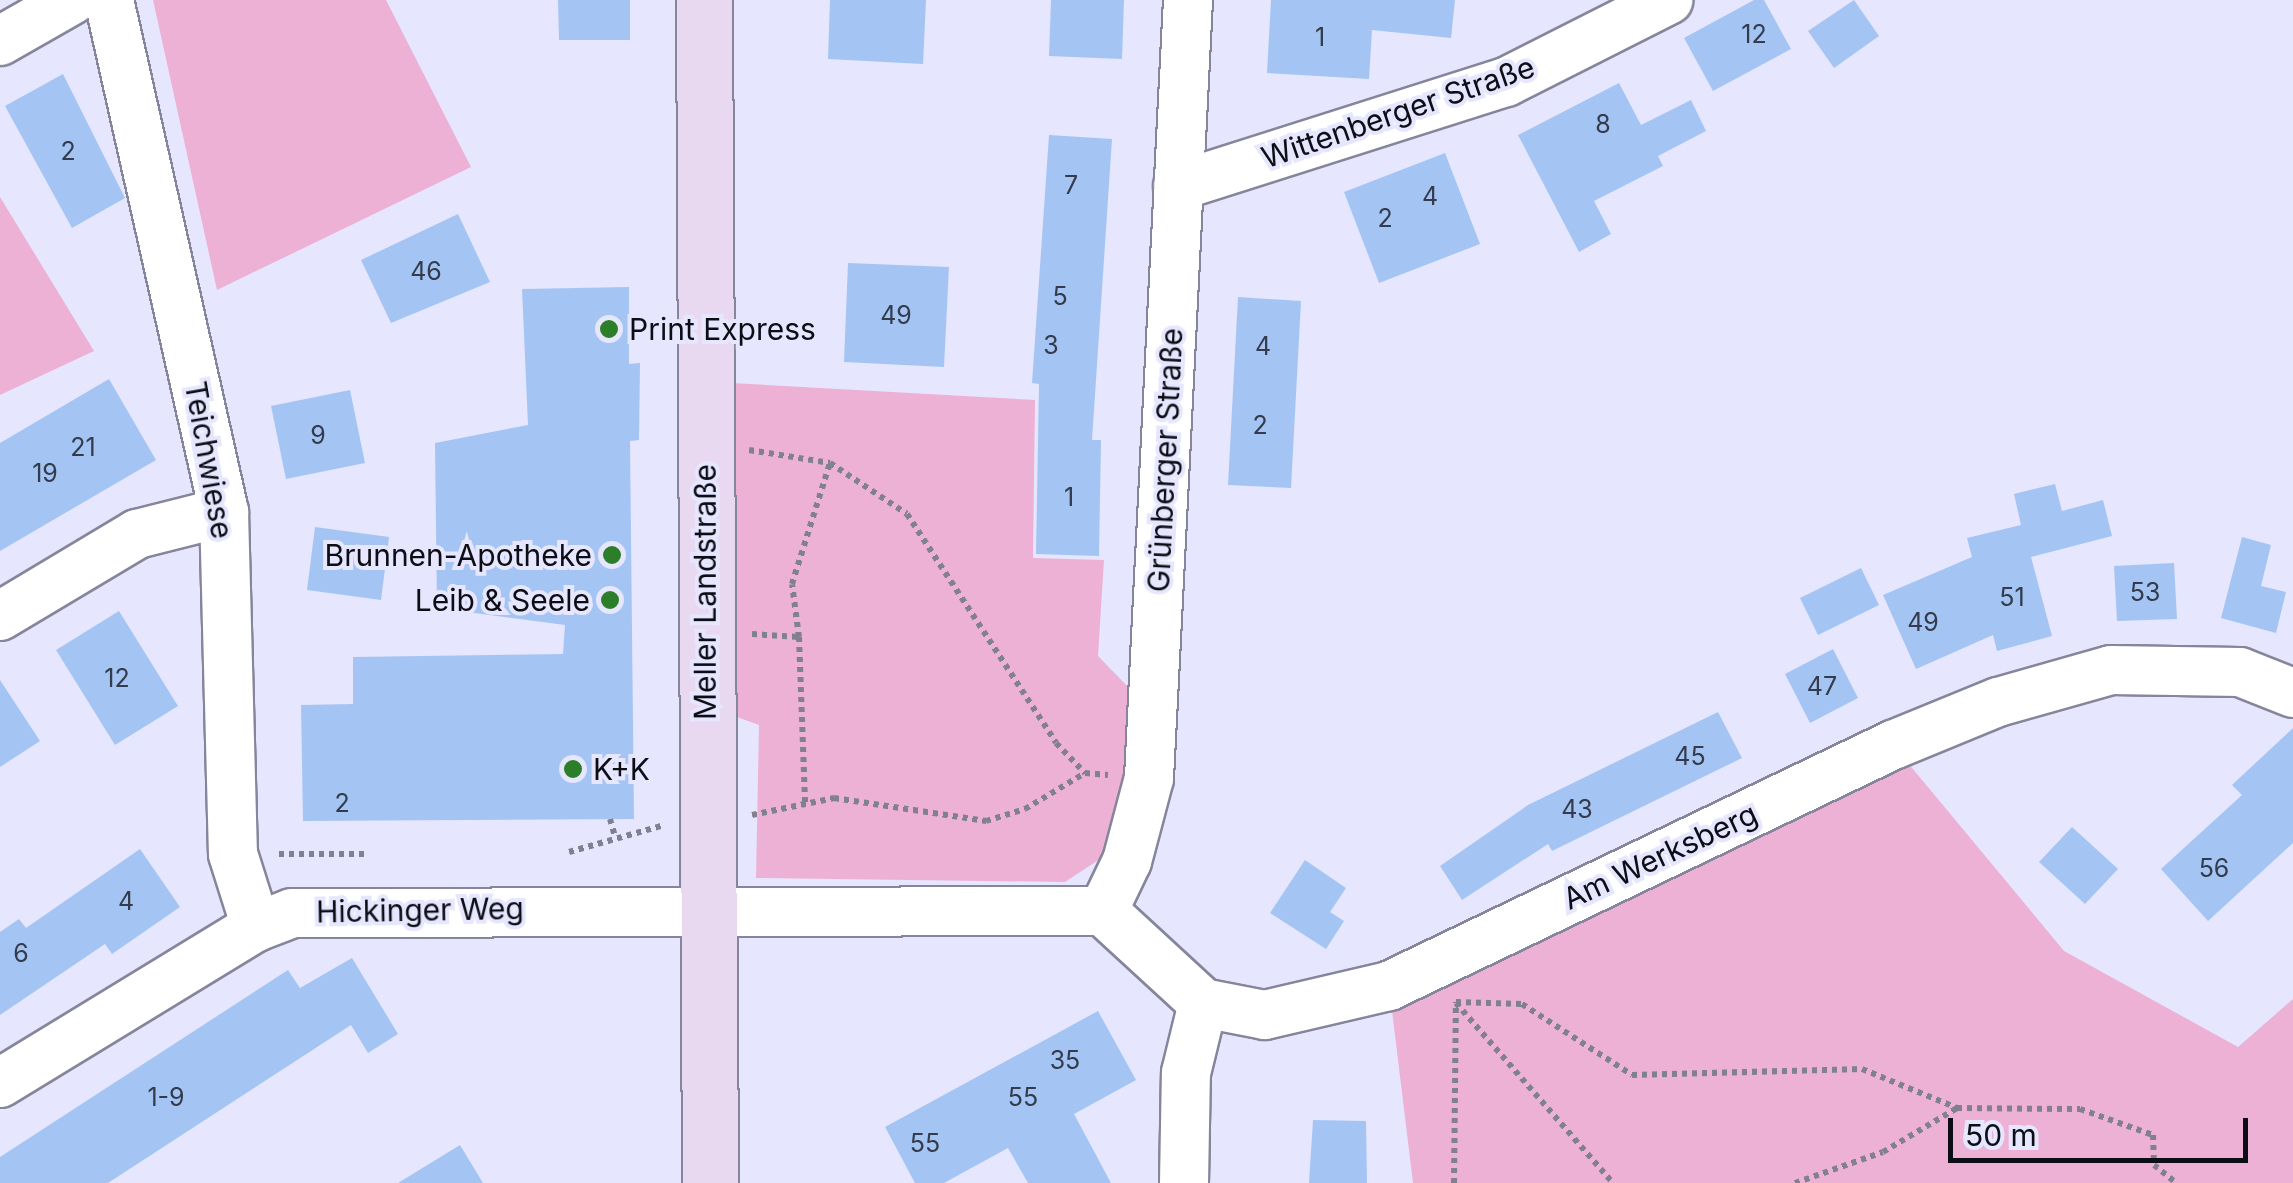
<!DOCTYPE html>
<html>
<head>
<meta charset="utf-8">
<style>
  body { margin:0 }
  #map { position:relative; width:2293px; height:1183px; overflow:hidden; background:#e6e6fe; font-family:Inter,sans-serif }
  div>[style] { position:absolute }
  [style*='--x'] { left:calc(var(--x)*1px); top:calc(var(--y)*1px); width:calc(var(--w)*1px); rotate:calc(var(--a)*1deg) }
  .green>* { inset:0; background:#eeb1d6 }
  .building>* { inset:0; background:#a4c5f3 }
  .path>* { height:6px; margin-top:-3px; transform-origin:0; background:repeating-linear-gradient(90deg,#808091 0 5px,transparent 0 10px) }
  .roads { filter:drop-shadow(2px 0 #85859b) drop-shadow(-2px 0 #85859b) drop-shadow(0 2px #85859b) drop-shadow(0 -2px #85859b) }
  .street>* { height:48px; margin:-24px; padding:0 24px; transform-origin:24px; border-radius:24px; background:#fff }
  .secondary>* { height:55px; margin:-27.5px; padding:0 27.5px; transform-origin:27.5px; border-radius:27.5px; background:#e8d9f1 }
  .dots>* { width:28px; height:28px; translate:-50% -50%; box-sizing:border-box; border:5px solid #e6e6fe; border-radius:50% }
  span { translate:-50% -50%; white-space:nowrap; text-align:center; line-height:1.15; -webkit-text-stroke:8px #e6e6fe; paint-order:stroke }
  .number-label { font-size:25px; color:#333b4c }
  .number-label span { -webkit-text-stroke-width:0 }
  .street-label { font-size:30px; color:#0d0d15 }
  .poi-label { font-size:30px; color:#0d0d15 }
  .left { translate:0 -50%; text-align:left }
  .right { translate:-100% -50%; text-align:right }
  .scale { position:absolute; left:1948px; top:1118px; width:300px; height:45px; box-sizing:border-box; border:5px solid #0d0d15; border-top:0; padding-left:12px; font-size:30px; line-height:35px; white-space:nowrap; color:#0d0d15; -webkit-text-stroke:8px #e6e6fe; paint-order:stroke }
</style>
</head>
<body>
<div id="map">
  <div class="green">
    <i style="clip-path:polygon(153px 0,386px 0,471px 167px,217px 290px)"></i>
    <i style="clip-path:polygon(0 197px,94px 351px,0 395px)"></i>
    <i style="clip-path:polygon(731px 383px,1035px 400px,1033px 558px,1104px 560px,1098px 656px,1131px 690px,1122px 798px,1106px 855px,1065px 882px,756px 878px,759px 725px,737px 717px)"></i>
    <i style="clip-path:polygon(1893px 745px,2064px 951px,2238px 1047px,2293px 999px,2293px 1183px,1413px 1183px,1389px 986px)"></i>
  </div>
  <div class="building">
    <i style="clip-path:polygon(558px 0,630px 0,630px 40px,559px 40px)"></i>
    <i style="clip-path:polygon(830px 0,926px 0,923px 64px,828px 59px)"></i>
    <i style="clip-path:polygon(1051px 0,1124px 0,1122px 59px,1049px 56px)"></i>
    <i style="clip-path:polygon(1271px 0,1455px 0,1451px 38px,1372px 30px,1369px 79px,1267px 73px)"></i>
    <i style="clip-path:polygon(1754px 0,1764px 0,1791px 49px,1713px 91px,1684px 38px)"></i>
    <i style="clip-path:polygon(1854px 0,1879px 36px,1834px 68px,1808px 31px)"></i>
    <i style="clip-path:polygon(63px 74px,125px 198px,72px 228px,5px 106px)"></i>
    <i style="clip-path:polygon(1619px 83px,1641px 125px,1691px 100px,1706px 131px,1658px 156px,1663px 166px,1594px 201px,1611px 234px,1579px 252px,1518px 135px)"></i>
    <i style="clip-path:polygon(1049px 135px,1112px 139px,1092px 440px,1101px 440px,1099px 556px,1036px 554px,1039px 384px,1032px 383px)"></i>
    <i style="clip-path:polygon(1445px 153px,1480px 244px,1379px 283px,1344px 192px)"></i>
    <i style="clip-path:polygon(458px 214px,490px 282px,391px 323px,361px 260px)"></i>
    <i style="clip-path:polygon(848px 263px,949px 267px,944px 367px,844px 362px)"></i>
    <i style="clip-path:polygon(629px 287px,629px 364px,640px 363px,639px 440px,630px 441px,634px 819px,303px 821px,301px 705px,353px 704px,353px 657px,563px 654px,565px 625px,437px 608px,435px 443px,528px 425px,522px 289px)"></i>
    <i style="clip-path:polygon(1238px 297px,1301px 301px,1291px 488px,1228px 485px)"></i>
    <i style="clip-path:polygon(109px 379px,156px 460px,0 551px,0 443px)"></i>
    <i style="clip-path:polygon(350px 390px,365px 463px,286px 479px,271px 406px)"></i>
    <i style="clip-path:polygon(2055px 484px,2062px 511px,2103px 500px,2112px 536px,2031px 557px,2052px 636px,1997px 651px,1993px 635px,1916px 669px,1883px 595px,1972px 557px,1967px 538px,2021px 525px,2014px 494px)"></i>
    <i style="clip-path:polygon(315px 527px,389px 537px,381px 600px,307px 590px)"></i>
    <i style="clip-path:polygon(2242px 537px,2271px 545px,2261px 586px,2286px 592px,2276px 633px,2221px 618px)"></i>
    <i style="clip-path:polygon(2174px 563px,2177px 619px,2117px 621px,2114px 566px)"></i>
    <i style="clip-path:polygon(1861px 568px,1879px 605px,1818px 635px,1800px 598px)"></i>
    <i style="clip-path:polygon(119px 611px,178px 706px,115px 745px,56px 650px)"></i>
    <i style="clip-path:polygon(1833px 649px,1858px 698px,1810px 723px,1785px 674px)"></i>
    <i style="clip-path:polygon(0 680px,40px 741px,0 767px)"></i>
    <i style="clip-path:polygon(1718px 712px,1742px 758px,1552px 851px,1548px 844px,1462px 900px,1440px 866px,1528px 805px)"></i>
    <i style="clip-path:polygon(2293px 728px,2293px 843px,2208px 921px,2161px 869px,2242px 795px,2232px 785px)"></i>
    <i style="clip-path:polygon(2072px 827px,2118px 869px,2085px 904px,2039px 862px)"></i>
    <i style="clip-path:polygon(140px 849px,180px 907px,112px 954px,105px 944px,0 1015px,0 932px,19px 919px,26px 928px)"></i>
    <i style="clip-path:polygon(1305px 860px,1346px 888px,1330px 912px,1344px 921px,1326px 949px,1270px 913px)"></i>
    <i style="clip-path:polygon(352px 958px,398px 1034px,368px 1053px,351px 1025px,108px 1183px,0 1183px,0 1157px,288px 970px,300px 988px)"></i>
    <i style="clip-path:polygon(1098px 1011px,1136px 1080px,1074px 1114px,1111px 1183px,1028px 1183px,1008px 1148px,944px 1183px,915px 1183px,885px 1127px)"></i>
    <i style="clip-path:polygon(1313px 1120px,1366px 1121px,1367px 1183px,1309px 1183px)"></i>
    <i style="clip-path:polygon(460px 1145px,483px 1183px,398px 1183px)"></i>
  </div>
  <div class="path">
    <i style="--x:749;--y:450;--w:82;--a:9.1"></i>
    <i style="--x:830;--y:463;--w:92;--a:33.5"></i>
    <i style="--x:907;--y:514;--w:273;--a:56.9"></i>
    <i style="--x:1056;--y:743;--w:42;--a:46"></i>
    <i style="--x:1085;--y:773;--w:23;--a:5"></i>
    <i style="--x:752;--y:634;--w:47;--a:3.7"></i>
    <i style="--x:799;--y:637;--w:167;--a:87.9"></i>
    <i style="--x:799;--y:637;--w:53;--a:-97.5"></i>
    <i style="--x:792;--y:584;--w:127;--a:-72.6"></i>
    <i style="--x:752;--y:815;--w:84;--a:-11.7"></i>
    <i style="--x:834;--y:798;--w:154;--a:8.6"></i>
    <i style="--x:986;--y:821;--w:41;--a:-17.1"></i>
    <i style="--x:1025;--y:809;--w:70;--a:-31"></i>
    <i style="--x:610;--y:819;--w:18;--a:74"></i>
    <i style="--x:569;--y:852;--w:96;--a:-15.8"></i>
    <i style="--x:279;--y:854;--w:89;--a:0"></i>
    <i style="--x:1456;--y:1003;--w:239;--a:48.9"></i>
    <i style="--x:1454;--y:1183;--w:181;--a:-89.4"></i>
    <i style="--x:1456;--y:1002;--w:66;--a:1.7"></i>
    <i style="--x:1522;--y:1004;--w:131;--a:32.8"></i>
    <i style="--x:1632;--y:1075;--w:230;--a:-1.5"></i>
    <i style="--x:1862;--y:1069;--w:103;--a:22.3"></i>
    <i style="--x:1957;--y:1108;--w:123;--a:0.5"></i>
    <i style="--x:2080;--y:1109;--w:77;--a:19.6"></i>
    <i style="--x:2153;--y:1135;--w:30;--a:88"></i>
    <i style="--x:2154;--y:1165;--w:28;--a:39"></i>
    <i style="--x:1795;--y:1183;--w:93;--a:-19.4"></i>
    <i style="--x:1883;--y:1152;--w:86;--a:-30.7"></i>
  </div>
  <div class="roads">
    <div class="street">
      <i style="--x:109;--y:0;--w:525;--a:77.34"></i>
      <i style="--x:224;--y:512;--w:342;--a:88.5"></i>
      <i style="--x:233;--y:854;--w:77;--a:72.5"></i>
      <i style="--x:1188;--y:0;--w:779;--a:92.87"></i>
      <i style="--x:1149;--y:778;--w:86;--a:104.8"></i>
      <i style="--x:1127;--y:861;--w:55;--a:115.6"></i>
      <i style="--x:1103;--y:911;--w:136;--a:42.6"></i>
      <i style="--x:0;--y:41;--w:83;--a:-29.7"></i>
      <i style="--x:1178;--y:186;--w:344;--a:-17.6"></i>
      <i style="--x:1506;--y:82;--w:182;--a:-26.8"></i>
      <i style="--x:0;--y:616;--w:160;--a:-30.9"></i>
      <i style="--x:137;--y:534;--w:90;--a:-14.2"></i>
      <i style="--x:1203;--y:1003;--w:63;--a:11"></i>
      <i style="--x:1265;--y:1015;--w:127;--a:-13.2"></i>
      <i style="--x:1389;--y:986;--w:559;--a:-25.56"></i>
      <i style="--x:1893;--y:745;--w:113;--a:-22.3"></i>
      <i style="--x:1998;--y:702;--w:117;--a:-15.8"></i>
      <i style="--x:2111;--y:670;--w:129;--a:0.9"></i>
      <i style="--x:2240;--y:672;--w:57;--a:21.6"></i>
      <i style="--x:0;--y:1083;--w:300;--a:-31.4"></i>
      <i style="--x:256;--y:927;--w:39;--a:-21"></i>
      <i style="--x:292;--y:913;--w:811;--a:-0.14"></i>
      <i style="--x:1184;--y:1183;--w:110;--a:-89"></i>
      <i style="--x:1186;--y:1073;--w:72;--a:-76.3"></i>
    </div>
    <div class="secondary">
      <i style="--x:704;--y:0;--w:1183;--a:89.71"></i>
    </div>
  </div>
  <div class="dots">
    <i style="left:609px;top:329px;background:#2c7e29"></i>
    <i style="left:612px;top:555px;background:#2c7e29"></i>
    <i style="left:610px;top:600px;background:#2c7e29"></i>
    <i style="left:573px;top:769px;background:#2c7e29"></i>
  </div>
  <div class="number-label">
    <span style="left:1754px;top:34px">12</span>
    <span style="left:1320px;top:37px">1</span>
    <span style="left:1603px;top:124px">8</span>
    <span style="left:68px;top:151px">2</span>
    <span style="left:1071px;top:185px">7</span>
    <span style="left:1430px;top:196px">4</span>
    <span style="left:1385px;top:218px">2</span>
    <span style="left:426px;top:271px">46</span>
    <span style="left:1060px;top:296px">5</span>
    <span style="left:896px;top:315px">49</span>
    <span style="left:1051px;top:345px">3</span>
    <span style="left:1263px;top:346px">4</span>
    <span style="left:1260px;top:425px">2</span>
    <span style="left:318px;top:435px">9</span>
    <span style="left:83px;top:447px">21</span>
    <span style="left:45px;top:473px">19</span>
    <span style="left:1069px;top:497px">1</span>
    <span style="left:2145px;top:592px">53</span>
    <span style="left:2012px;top:597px">51</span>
    <span style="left:1923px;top:622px">49</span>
    <span style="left:117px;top:678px">12</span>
    <span style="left:1822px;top:686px">47</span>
    <span style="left:1690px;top:756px">45</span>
    <span style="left:342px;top:803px">2</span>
    <span style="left:1577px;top:809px">43</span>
    <span style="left:2214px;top:868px">56</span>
    <span style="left:126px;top:901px">4</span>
    <span style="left:21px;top:953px">6</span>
    <span style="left:1065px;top:1060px">35</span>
    <span style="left:166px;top:1097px">1-9</span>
    <span style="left:1023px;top:1097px">55</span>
    <span style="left:925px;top:1143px">55</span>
  </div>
  <div class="street-label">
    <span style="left:1398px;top:112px;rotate:-19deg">Wittenberger Straße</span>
    <span style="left:209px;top:460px;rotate:80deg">Teichwiese</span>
    <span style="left:1165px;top:460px;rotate:-87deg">Grünberger Straße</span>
    <span style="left:705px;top:592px;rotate:-90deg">Meller Landstraße</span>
    <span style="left:1660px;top:856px;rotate:-25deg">Am Werksberg</span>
    <span style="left:420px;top:910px;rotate:-1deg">Hickinger Weg</span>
  </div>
  <div class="poi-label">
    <span class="left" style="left:629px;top:329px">Print Express</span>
    <span class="right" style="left:592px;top:555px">Brunnen-Apotheke</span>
    <span class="right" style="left:590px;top:600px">Leib &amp; Seele</span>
    <span class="left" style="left:593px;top:769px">K+K</span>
  </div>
  <div class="scale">50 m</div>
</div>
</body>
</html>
